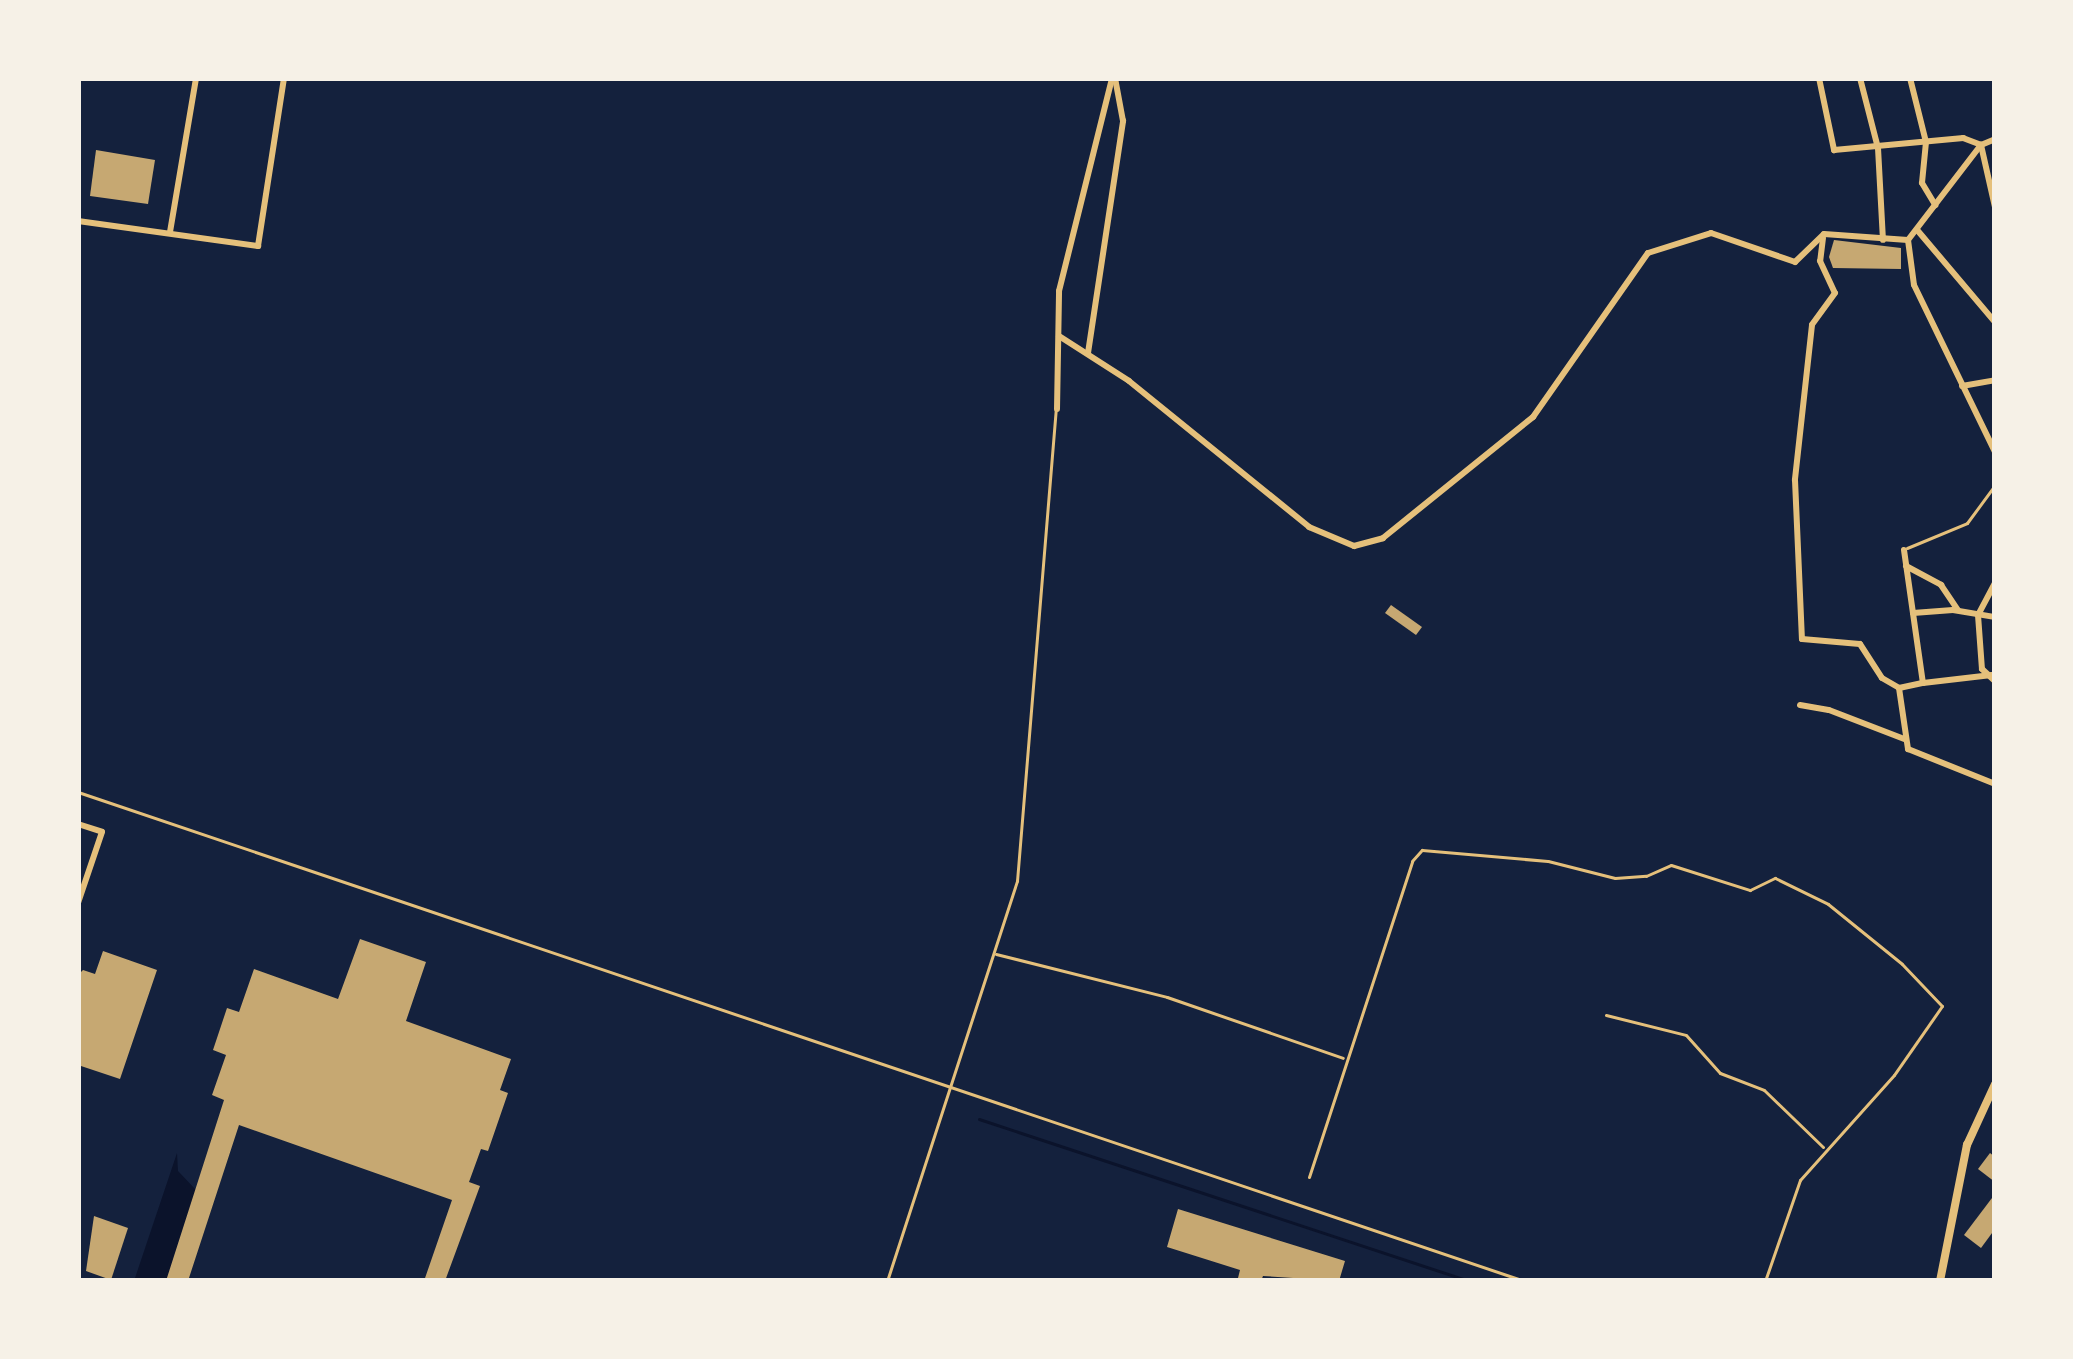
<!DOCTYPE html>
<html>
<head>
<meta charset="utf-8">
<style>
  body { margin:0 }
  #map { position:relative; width:2073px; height:1359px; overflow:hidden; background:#14213d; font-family:Montserrat,sans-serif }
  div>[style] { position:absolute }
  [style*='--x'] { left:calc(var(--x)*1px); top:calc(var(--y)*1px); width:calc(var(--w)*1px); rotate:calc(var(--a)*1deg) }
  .water>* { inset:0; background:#0b132b }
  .stream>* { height:3px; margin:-1.5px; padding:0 1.5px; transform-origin:1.5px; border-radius:1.5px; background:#0b132b }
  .building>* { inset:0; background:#c6a872 }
  .service>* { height:3px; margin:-1.5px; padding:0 1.5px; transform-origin:1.5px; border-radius:1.5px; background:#e5c07b }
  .minor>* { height:6px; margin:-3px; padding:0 3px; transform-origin:3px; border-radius:3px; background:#e5c07b }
  .tertiary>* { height:8px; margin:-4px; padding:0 4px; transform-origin:4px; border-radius:4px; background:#e5c07b }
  span { translate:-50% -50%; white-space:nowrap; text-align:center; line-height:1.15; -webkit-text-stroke:10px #f6f1e7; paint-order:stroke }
  .frame { position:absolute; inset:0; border:81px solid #f6f1e7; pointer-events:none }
</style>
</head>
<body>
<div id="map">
  <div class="water">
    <i style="clip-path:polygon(177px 1153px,178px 1171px,196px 1190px,166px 1281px,134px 1281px)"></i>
  </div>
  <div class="stream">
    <i style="--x:979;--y:1119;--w:516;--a:18.29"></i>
  </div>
  <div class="building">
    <i style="clip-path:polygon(96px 150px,155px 160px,148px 204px,90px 196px)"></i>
    <i style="clip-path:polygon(1834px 240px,1901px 248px,1901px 269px,1833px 268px,1829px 257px)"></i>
    <i style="clip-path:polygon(1391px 605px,1422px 627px,1416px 635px,1385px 613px)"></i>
    <i style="clip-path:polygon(360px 939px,426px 962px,406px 1021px,511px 1059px,500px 1090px,508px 1093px,488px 1151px,481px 1149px,469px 1182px,480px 1186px,445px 1281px,424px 1281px,452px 1200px,239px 1125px,188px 1281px,166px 1281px,224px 1100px,212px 1095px,226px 1055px,213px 1050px,227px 1008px,239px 1012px,254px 969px,338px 999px)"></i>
    <i style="clip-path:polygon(103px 951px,157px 970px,120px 1079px,78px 1065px,78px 975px,83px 970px,95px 974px)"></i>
    <i style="clip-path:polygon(1990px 1153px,1995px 1157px,1995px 1182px,1978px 1169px)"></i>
    <i style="clip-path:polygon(1995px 1194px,1995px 1229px,1981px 1248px,1964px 1235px)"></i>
    <i style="clip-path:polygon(1178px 1209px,1345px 1261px,1339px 1281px,1263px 1276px,1261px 1281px,1249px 1281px,1238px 1278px,1240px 1270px,1167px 1247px)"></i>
    <i style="clip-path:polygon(94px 1216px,128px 1228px,111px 1280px,86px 1271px)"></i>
  </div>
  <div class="service">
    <i style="--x:1907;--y:548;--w:65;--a:-22.6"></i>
    <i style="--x:1967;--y:523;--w:47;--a:-53.6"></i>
    <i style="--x:78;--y:792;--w:1526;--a:18.68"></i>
    <i style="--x:996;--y:954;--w:176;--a:14.1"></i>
    <i style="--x:1167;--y:997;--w:186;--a:19.1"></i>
    <i style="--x:1606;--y:1015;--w:82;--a:14"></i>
    <i style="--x:1686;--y:1035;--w:51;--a:48.2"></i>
    <i style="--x:1720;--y:1073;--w:47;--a:21.1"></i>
    <i style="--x:1764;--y:1090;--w:82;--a:44"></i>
    <i style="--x:1309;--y:1177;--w:332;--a:-71.9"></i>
    <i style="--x:1412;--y:861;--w:15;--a:-48"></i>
    <i style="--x:1422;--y:850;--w:126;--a:5"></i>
    <i style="--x:1548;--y:861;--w:69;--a:14.2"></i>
    <i style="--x:1615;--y:878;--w:31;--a:-4"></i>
    <i style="--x:1646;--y:876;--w:27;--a:-24"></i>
    <i style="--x:1671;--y:865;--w:83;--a:17.6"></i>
    <i style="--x:1750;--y:890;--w:28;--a:-26"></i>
    <i style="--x:1775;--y:878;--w:59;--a:26.1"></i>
    <i style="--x:1828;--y:904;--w:95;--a:39"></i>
    <i style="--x:1902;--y:964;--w:58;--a:46.4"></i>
    <i style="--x:1942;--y:1006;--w:84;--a:124.8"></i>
    <i style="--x:1894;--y:1075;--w:141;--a:131.8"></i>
    <i style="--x:1800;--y:1180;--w:107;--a:109.1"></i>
    <i style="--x:887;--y:1281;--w:421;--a:-72"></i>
    <i style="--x:1017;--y:881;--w:472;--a:-85.3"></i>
  </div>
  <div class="minor">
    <i style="--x:1819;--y:78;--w:74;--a:78.2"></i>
    <i style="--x:1834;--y:150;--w:130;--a:-5.3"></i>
    <i style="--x:1963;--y:138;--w:19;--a:21"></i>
    <i style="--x:1981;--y:145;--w:64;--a:77.3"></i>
    <i style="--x:1860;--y:78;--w:72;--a:75.6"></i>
    <i style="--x:1878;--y:148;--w:92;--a:86.9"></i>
    <i style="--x:1910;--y:78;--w:66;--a:76"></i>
    <i style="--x:1926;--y:142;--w:41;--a:95.6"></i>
    <i style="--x:1922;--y:183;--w:26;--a:59"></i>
    <i style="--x:78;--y:221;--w:182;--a:7.9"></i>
    <i style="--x:258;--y:246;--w:170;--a:-81.2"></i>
    <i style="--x:1918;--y:231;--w:119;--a:49.8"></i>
    <i style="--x:170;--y:232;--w:156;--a:-80.4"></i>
    <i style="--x:1824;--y:234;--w:84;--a:4.1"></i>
    <i style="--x:1908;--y:240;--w:120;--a:-52.5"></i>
    <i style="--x:1981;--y:145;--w:15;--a:-23"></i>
    <i style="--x:1823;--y:238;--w:23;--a:97"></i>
    <i style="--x:1820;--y:261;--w:35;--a:65"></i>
    <i style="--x:1835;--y:293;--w:39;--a:126"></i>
    <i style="--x:1812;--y:325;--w:156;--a:96.3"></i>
    <i style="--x:1795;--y:480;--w:159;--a:87.5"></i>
    <i style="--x:1802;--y:639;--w:58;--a:4.9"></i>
    <i style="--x:1860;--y:644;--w:40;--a:57.1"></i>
    <i style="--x:1882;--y:678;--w:20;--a:30"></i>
    <i style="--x:1899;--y:688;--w:62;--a:81.6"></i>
    <i style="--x:1908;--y:749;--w:94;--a:21.9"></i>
    <i style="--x:1908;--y:240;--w:45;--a:82.4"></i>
    <i style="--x:1914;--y:285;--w:186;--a:64.1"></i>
    <i style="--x:1059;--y:336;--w:83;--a:32.7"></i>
    <i style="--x:1129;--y:381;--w:232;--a:39"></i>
    <i style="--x:1309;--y:527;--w:49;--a:22.9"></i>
    <i style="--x:1354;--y:546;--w:30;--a:-15"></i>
    <i style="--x:1383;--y:538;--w:193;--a:-38.9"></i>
    <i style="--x:1533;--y:417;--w:200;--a:-55"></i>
    <i style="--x:1648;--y:253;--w:66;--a:-17.6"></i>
    <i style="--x:1711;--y:233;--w:89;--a:19"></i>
    <i style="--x:1795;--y:262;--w:40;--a:-44"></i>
    <i style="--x:1088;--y:353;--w:235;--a:-81.4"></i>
    <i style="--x:1123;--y:121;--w:44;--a:-100.5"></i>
    <i style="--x:1962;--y:386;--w:34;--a:-10"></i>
    <i style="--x:1057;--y:409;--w:118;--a:-89"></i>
    <i style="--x:1059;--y:291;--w:219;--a:-76"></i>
    <i style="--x:1904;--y:550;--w:134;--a:81.9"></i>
    <i style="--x:1923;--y:683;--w:69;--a:-6.6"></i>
    <i style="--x:1906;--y:566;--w:40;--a:28"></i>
    <i style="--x:1941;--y:585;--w:30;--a:56"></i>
    <i style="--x:1995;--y:583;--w:36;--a:118"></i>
    <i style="--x:1978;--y:615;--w:54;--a:85.8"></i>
    <i style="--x:1982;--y:669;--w:18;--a:43"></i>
    <i style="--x:1913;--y:613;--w:40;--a:-4.3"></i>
    <i style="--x:1953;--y:610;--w:43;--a:9.5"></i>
    <i style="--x:1899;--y:688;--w:25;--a:-12"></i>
    <i style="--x:1800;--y:705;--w:29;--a:10"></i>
    <i style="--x:1829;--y:710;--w:80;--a:21.1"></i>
    <i style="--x:78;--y:824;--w:25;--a:18"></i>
    <i style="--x:102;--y:832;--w:75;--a:108.7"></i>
  </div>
  <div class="tertiary">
    <i style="--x:1940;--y:1281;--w:139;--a:-78.8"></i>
    <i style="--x:1967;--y:1145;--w:67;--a:-65.3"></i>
  </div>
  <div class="frame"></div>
</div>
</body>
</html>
